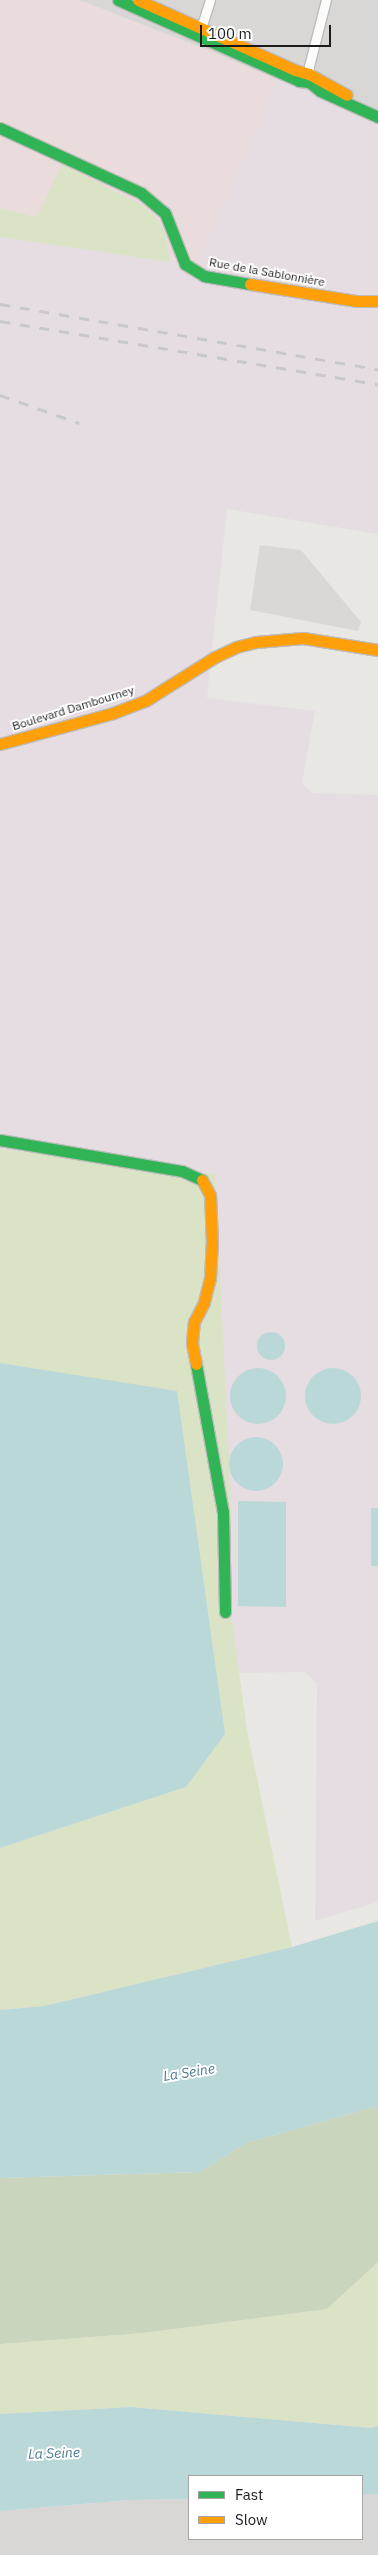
<!DOCTYPE html>
<html>
<head>
<meta charset="utf-8">
<style>
  body { margin:0 }
  #map { position:relative; width:378px; height:2555px; overflow:hidden; background:#e9e7e4; font-family:"IBM Plex Sans",sans-serif }
  div>[style] { position:absolute }
  [style*='--x'] { left:calc(var(--x)*1px); top:calc(var(--y)*1px); width:calc(var(--w)*1px); rotate:calc(var(--a)*1deg) }
  .residential>* { inset:0; background:#d8d7d5 }
  .commercial>* { inset:0; background:#eadbdc }
  .industrial>* { inset:0; background:#e6dde3 }
  .grass>* { inset:0; background:#dae3c6 }
  .forest>* { inset:0; background:#c9d5bc }
  .parking>* { inset:0; background:#d9d8d7 }
  .water>* { inset:0; background:#bbd8d9 }
  .round { border-radius:50% }
  .roads { filter:drop-shadow(1px 0 #bcbcba) drop-shadow(-1px 0 #bcbcba) drop-shadow(0 1px #bcbcba) drop-shadow(0 -1px #bcbcba) }
  .street>* { height:9px; margin:-4.5px; padding:0 4.5px; transform-origin:4.5px; border-radius:4.5px; background:#fcfbfb }
  .fast>* { height:11px; margin:-5.5px; padding:0 5.5px; transform-origin:5.5px; border-radius:5.5px; background:#30b455 }
  .slow>* { height:11px; margin:-5.5px; padding:0 5.5px; transform-origin:5.5px; border-radius:5.5px; background:#ff9f0a }
  .rail>* { height:2.5px; margin-top:-1.25px; transform-origin:0; background:repeating-linear-gradient(90deg,#c9c8c8 0 10px,transparent 0 20px) }
  span { translate:-50% -50%; white-space:nowrap; text-align:center; line-height:1.15; -webkit-text-stroke:4px #fff; paint-order:stroke }
  .street-label { font-size:12px; color:#1b1b1b }
  .water-label { font-size:14px; color:#4d7990; font-style:italic }
  .legend { position:absolute; left:188px; top:2475px; width:175px; height:65px; box-sizing:border-box; background:#fff; border:1px solid #a4a4a4; margin:0; padding:6px 9px; list-style:none; font-size:15px; color:#1b1b1b }
  .legend li { display:flex; align-items:center; gap:10px; height:25px }
  .legend b { width:25px; border:1px solid #a4a4a4 }
  .scale { position:absolute; left:200px; top:25px; width:131px; height:22px; box-sizing:border-box; border:2px solid #1b1b1b; border-top:0; padding-left:6px; font-size:15px; line-height:18px; white-space:nowrap; color:#1b1b1b; -webkit-text-stroke:4px #fff; paint-order:stroke }
</style>
</head>
<body>
<div id="map">
  <div class="residential">
    <i style="clip-path:polygon(79px 0,378px 0,378px 118px,278px 80px,212px 52px)"></i>
    <i style="clip-path:polygon(378px 2494px,378px 2555px,0 2555px,0 2511px,130px 2500px,189px 2499px,189px 2539px,362px 2539px,362px 2495px)"></i>
  </div>
  <div class="commercial">
    <i style="clip-path:polygon(0 0,79px 0,212px 52px,278px 80px,191px 278px,185px 264px,170px 262px,155px 216px,142px 205px,62px 165px,37px 217px,0 208px)"></i>
  </div>
  <div class="industrial">
    <i style="clip-path:polygon(278px 80px,378px 118px,378px 534px,227px 509px,207px 698px,315px 711px,302px 783px,312px 793px,378px 795px,378px 1902px,315px 1921px,317px 1684px,305px 1672px,235px 1673px,200px 1325px,215px 1174px,0 1149px,0 237px,185px 264px,191px 278px)"></i>
  </div>
  <div class="grass">
    <i style="clip-path:polygon(62px 164px,142px 205px,155px 216px,165px 233px,170px 262px,0 237px,0 208px,37px 217px)"></i>
    <i style="clip-path:polygon(0 1149px,215px 1174px,231px 1501px,231px 1613px,247px 1730px,292px 1947px,44px 2006px,0 2010px,0 1848px,186px 1787px,177px 1392px,0 1363px)"></i>
    <i style="clip-path:polygon(378px 2262px,378px 2426px,371px 2428px,131px 2407px,0 2414px,0 2344px,143px 2333px,327px 2309px)"></i>
  </div>
  <div class="forest">
    <i style="clip-path:polygon(378px 2106px,378px 2262px,327px 2309px,143px 2333px,0 2344px,0 2178px,200px 2172px,246px 2143px)"></i>
  </div>
  <div class="parking">
    <i style="clip-path:polygon(260px 545px,301px 550px,361px 622px,358px 631px,250px 610px)"></i>
  </div>
  <div class="water">
    <i class="round" style="left:257px;top:1332px;width:28px;height:28px"></i>
    <i style="clip-path:polygon(0 1363px,177px 1391px,225px 1734px,186px 1787px,0 1848px)"></i>
    <i class="round" style="left:230px;top:1368px;width:56px;height:56px"></i>
    <i class="round" style="left:305px;top:1368px;width:56px;height:56px"></i>
    <i class="round" style="left:229px;top:1437px;width:54px;height:54px"></i>
    <i style="clip-path:polygon(238px 1501px,286px 1502px,286px 1607px,238px 1606px)"></i>
    <i style="clip-path:polygon(371px 1508px,378px 1508px,378px 1566px,371px 1566px)"></i>
    <i style="clip-path:polygon(378px 1921px,378px 2106px,246px 2143px,200px 2172px,0 2178px,0 2010px,44px 2006px,292px 1947px)"></i>
    <i style="clip-path:polygon(131px 2407px,371px 2428px,378px 2426px,378px 2494px,362px 2495px,362px 2476px,189px 2476px,189px 2499px,130px 2500px,0 2511px,0 2414px)"></i>
  </div>
  <div class="roads">
    <div class="street">
      <i style="--x:201;--y:28;--w:29;--a:-72"></i>
      <i style="--x:309;--y:79;--w:13;--a:-90"></i>
      <i style="--x:309;--y:66;--w:68;--a:-75.6"></i>
    </div>
    <div class="fast">
      <i style="--x:118;--y:0;--w:198;--a:24.1"></i>
      <i style="--x:299;--y:81;--w:10;--a:6"></i>
      <i style="--x:309;--y:82;--w:14;--a:39"></i>
      <i style="--x:320;--y:91;--w:64;--a:24.1"></i>
      <i style="--x:0;--y:128;--w:155;--a:24.7"></i>
      <i style="--x:141;--y:193;--w:31;--a:40"></i>
      <i style="--x:165;--y:213;--w:55;--a:68.6"></i>
      <i style="--x:185;--y:264;--w:22;--a:32"></i>
      <i style="--x:204;--y:276;--w:47;--a:9.9"></i>
      <i style="--x:0;--y:1140;--w:185;--a:9.7"></i>
      <i style="--x:182;--y:1171;--w:22;--a:24"></i>
      <i style="--x:196;--y:1364;--w:151;--a:79.7"></i>
      <i style="--x:223;--y:1513;--w:99;--a:88.8"></i>
    </div>
    <div class="slow">
      <i style="--x:138;--y:0;--w:172;--a:24"></i>
      <i style="--x:295;--y:70;--w:15;--a:16"></i>
      <i style="--x:309;--y:74;--w:43;--a:28.9"></i>
      <i style="--x:250;--y:284;--w:107;--a:9.1"></i>
      <i style="--x:356;--y:301;--w:22;--a:0"></i>
      <i style="--x:0;--y:744;--w:117;--a:-15.3"></i>
      <i style="--x:113;--y:713;--w:34;--a:-21"></i>
      <i style="--x:145;--y:701;--w:83;--a:-32.2"></i>
      <i style="--x:215;--y:657;--w:23;--a:-25"></i>
      <i style="--x:236;--y:647;--w:21;--a:-14"></i>
      <i style="--x:256;--y:642;--w:47;--a:-4.9"></i>
      <i style="--x:303;--y:638;--w:76;--a:9.1"></i>
      <i style="--x:196;--y:1364;--w:21;--a:-101"></i>
      <i style="--x:192;--y:1343;--w:21;--a:-85"></i>
      <i style="--x:194;--y:1322;--w:22;--a:-63"></i>
      <i style="--x:204;--y:1302;--w:25;--a:-76"></i>
      <i style="--x:210;--y:1278;--w:34;--a:-87"></i>
      <i style="--x:212;--y:1244;--w:49;--a:-92.3"></i>
      <i style="--x:210;--y:1195;--w:17;--a:-118"></i>
    </div>
  </div>
  <div class="rail">
    <i style="--x:0;--y:304;--w:384;--a:9.8"></i>
    <i style="--x:0;--y:321;--w:383;--a:9.5"></i>
    <i style="--x:0;--y:395;--w:84;--a:19.5"></i>
  </div>
  <div class="street-label">
    <span style="left:267px;top:272px;rotate:10deg">Rue de la Sablonnière</span>
    <span style="left:73px;top:708px;rotate:-17deg">Boulevard Dambourney</span>
  </div>
  <div class="water-label">
    <span style="left:189px;top:2072px;rotate:-9deg">La Seine</span>
    <span style="left:54px;top:2453px;rotate:-2deg">La Seine</span>
  </div>
  <ul class="legend">
  <li><b style="height:6px;background:#30b455"></b>Fast</li>
  <li><b style="height:6px;background:#ff9f0a"></b>Slow</li>
  </ul>
  <div class="scale">100 m</div>
</div>
</body>
</html>
